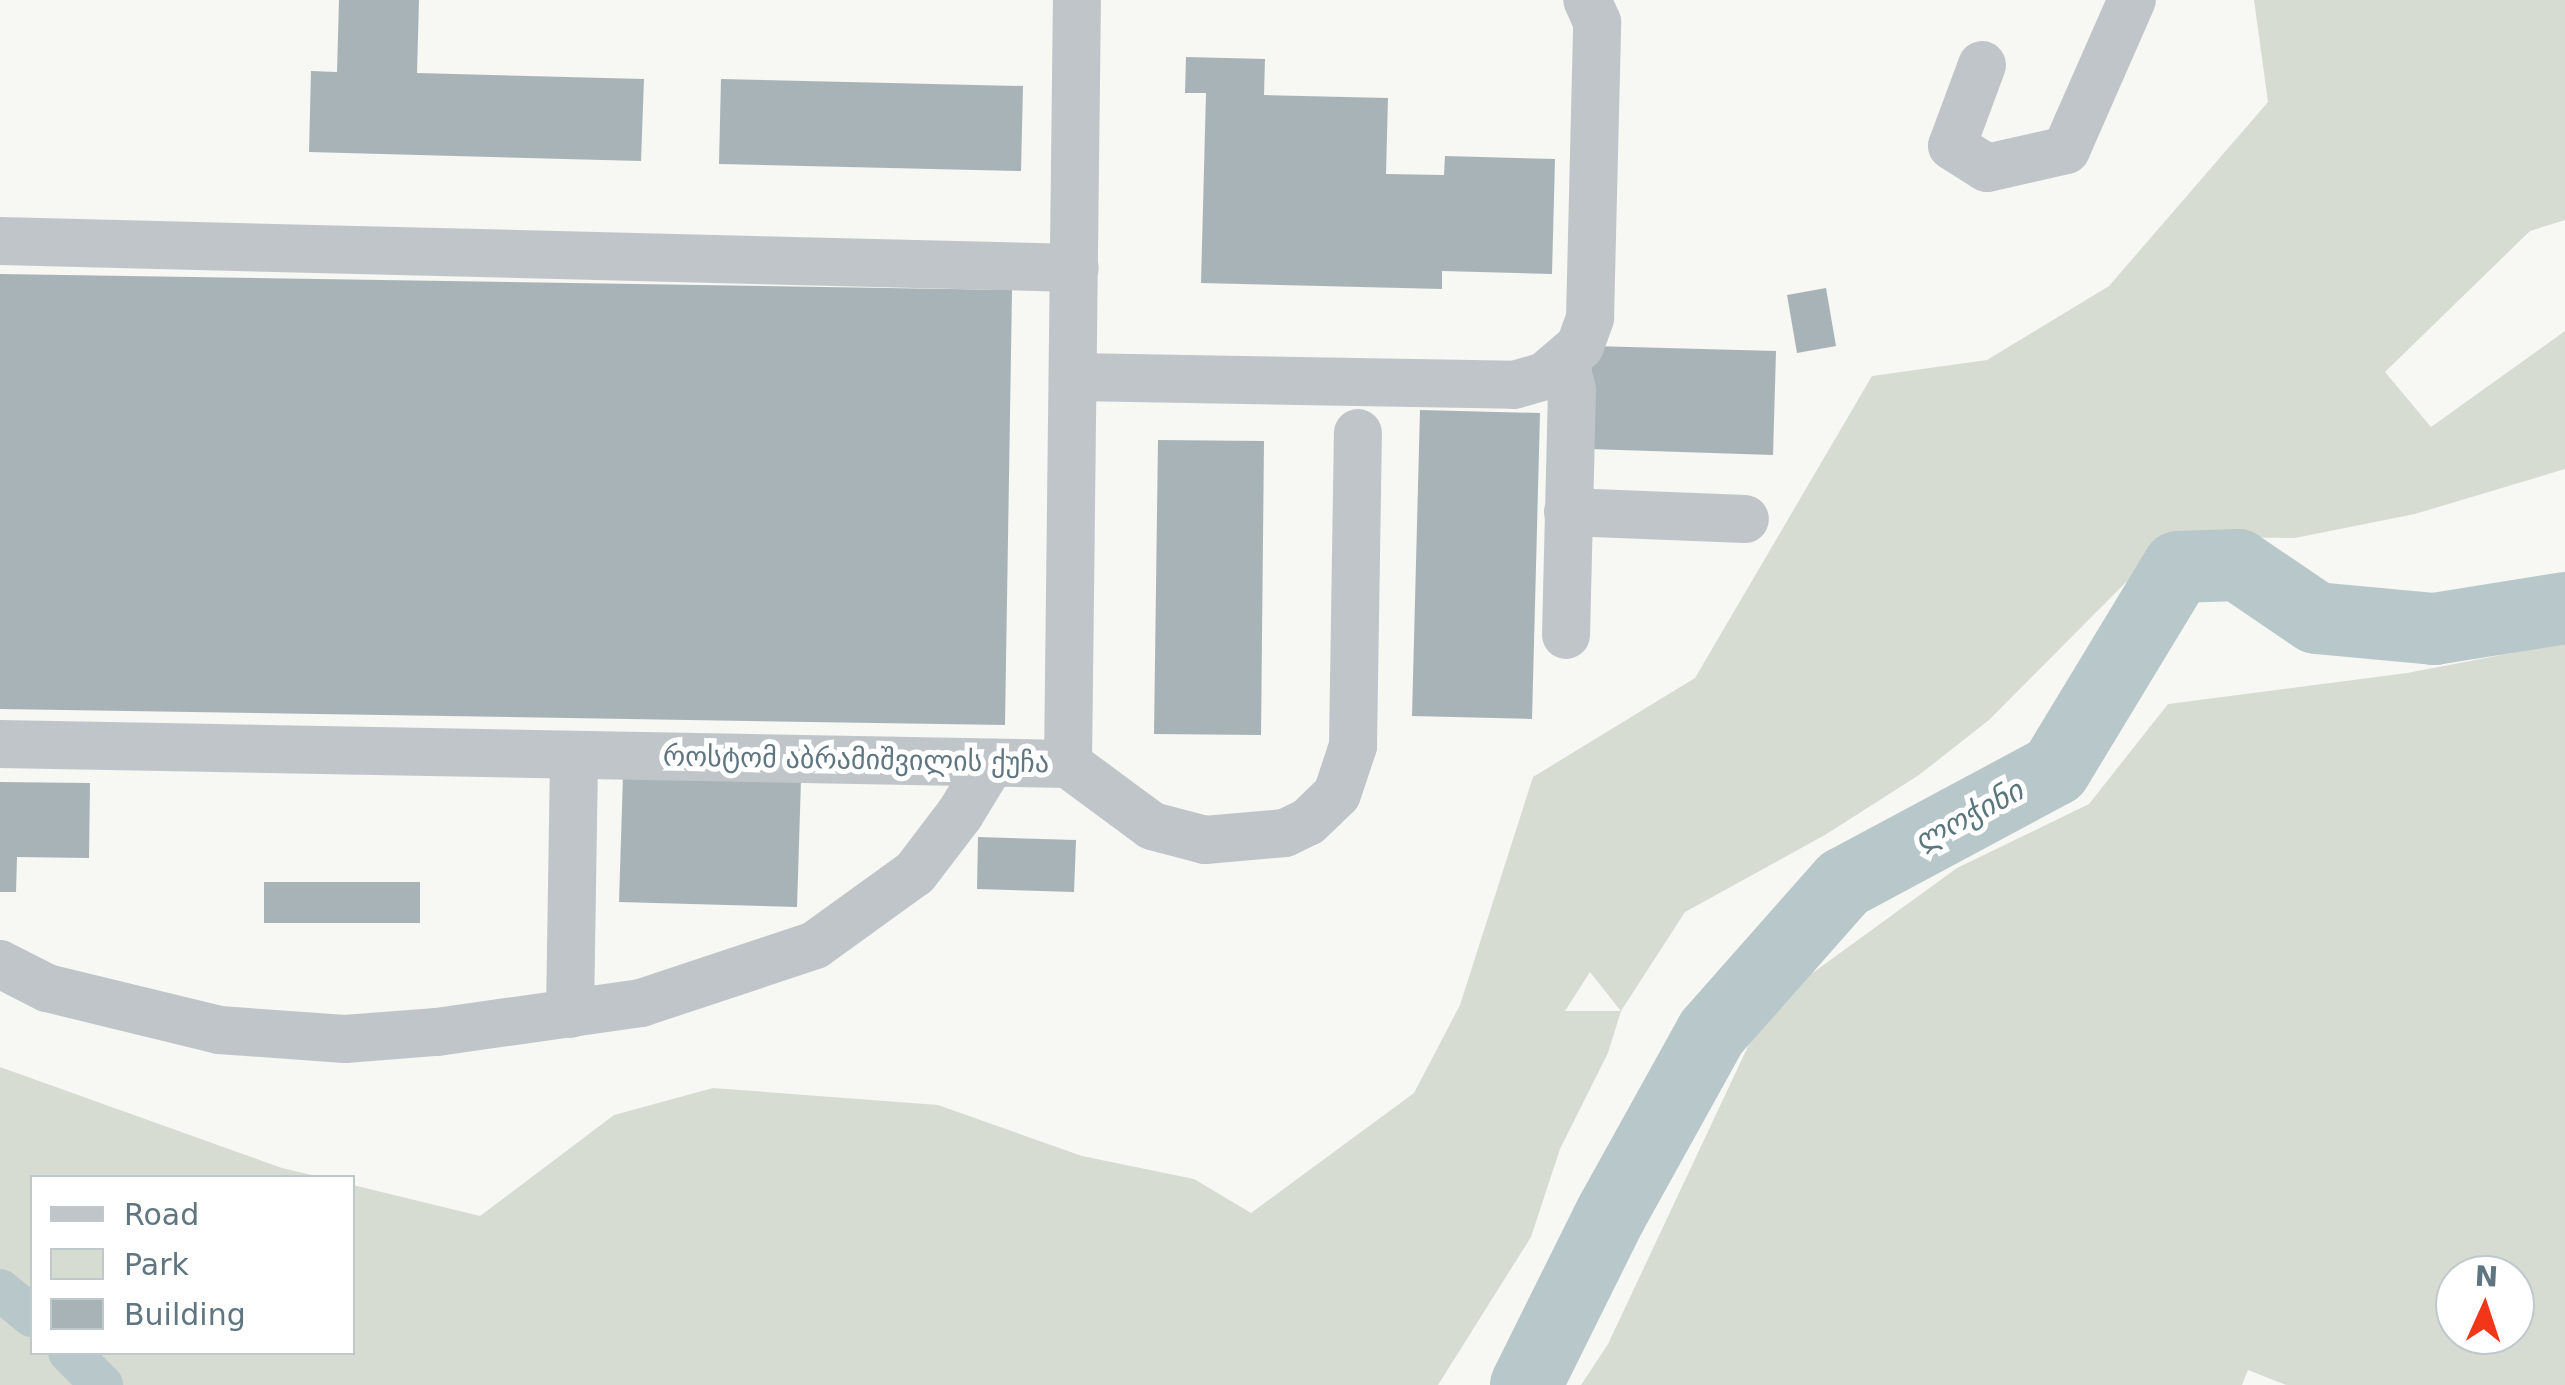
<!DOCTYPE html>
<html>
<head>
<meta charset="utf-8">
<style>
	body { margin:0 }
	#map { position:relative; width:2565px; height:1385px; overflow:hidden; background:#f7f7f3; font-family:"DejaVu Sans","Noto Sans Georgian",sans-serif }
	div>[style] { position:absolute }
	.green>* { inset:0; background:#d7dcd2 }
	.canal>* { height:42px; margin:-21px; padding:0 21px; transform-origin:21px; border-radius:21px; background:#b7c7ca }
	.river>* { height:72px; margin:-36px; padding:0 36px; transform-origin:36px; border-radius:36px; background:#b7c7ca }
	.building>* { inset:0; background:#a8b3b8 }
	.minor>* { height:48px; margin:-24px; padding:0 24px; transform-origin:24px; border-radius:24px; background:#bfc5c8 }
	span { translate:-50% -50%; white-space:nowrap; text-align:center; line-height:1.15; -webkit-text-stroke:10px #fff; paint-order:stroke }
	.street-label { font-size:28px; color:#5f7681 }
	.water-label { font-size:30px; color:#5a767c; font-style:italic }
	.legend { position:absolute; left:30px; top:1175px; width:325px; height:180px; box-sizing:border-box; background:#fff; border:2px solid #bfc8cd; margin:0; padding:12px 18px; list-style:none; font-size:30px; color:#5f7681 }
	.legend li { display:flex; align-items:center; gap:20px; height:50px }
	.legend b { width:50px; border:2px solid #bfc8cd }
	.north { position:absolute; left:2435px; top:1255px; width:100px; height:100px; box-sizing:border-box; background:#fff; border:2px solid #bfc8cd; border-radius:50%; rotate:3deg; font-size:28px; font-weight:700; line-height:40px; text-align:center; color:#5f7681 }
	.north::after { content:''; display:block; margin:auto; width:35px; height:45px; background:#f1361a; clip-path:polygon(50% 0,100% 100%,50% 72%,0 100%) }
</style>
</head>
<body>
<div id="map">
	<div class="green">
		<i style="clip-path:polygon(evenodd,2254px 0,2565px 0,2565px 220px,2530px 231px,2385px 372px,2431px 427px,2565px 331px,2565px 469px,2415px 514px,2295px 538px,2207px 537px,2155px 553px,1989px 720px,1919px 775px,1825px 835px,1685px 912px,1621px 1011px,1608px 1053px,1560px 1149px,1531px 1237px,1438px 1385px,0 1385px,0 1067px,282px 1168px,320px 1177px,32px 1178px,32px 1352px,352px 1352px,353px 1185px,480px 1216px,614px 1115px,713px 1088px,938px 1105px,1082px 1156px,1194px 1179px,1251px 1213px,1414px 1093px,1460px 1005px,1533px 777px,1695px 678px,1872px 376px,1987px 360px,2109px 286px,2268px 102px,2254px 0,1590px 972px,1620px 1010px,1620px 1011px,1565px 1011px,1590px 972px)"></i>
		<i style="clip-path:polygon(evenodd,2565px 643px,2565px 1385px,2286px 1385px,2248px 1370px,2242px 1385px,1581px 1385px,1608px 1344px,1767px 1006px,1957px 868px,2089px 804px,2168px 704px,2407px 673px,2565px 643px,2455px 1275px,2515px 1275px,2515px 1335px,2455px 1335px,2455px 1275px)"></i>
	</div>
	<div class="canal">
		<i style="left:0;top:1290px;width:41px;rotate:39.1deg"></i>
		<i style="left:69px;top:1352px;width:47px;rotate:45deg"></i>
	</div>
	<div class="river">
		<i style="left:1526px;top:1385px;width:191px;rotate:-63.6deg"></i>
		<i style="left:1611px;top:1214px;width:208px;rotate:-61deg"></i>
		<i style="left:1712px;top:1032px;width:199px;rotate:-48.5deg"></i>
		<i style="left:1844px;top:883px;width:239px;rotate:-28.2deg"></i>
		<i style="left:2055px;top:770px;width:237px;rotate:-58.8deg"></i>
		<i style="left:2178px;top:567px;width:60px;rotate:-1.9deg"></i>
		<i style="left:2238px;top:565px;width:94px;rotate:34.2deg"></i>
		<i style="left:2316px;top:618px;width:119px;rotate:5.3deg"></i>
		<i style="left:2434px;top:629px;width:133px;rotate:-9.1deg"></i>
	</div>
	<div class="building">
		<i style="clip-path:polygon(339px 0,419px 0,417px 73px,644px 79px,641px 161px,309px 152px,311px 71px,337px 72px)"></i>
		<i style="clip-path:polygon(1186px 57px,1265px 59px,1264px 95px,1388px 98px,1386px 174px,1444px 175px,1445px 156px,1555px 159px,1552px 274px,1442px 271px,1442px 289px,1201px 283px,1206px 93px,1185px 93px)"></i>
		<i style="clip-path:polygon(721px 79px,1023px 86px,1021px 171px,719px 164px)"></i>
		<i style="clip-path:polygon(0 274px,1012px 290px,1005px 725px,0 709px)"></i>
		<i style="clip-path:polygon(1826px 288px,1836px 346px,1797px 353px,1787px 295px)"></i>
		<i style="clip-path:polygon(1592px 346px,1776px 351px,1773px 455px,1589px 449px)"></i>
		<i style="clip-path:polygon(1420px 410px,1540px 413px,1532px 719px,1412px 716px)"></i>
		<i style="clip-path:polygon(1158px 440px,1264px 441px,1261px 735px,1154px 734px)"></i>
		<i style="clip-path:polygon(623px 774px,801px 780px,797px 907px,619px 902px)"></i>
		<i style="clip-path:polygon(0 782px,90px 783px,89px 858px,17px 857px,16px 892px,0 892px)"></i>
		<i style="clip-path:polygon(978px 837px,1076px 840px,1074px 892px,977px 889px)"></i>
		<i style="clip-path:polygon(264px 882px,420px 882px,420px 923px,264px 923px)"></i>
	</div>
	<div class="minor">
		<i style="left:1982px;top:65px;width:86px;rotate:110.3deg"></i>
		<i style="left:1952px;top:146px;width:41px;rotate:32.2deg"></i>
		<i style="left:1987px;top:168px;width:81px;rotate:-12.8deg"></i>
		<i style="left:2066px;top:150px;width:164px;rotate:-66.3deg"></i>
		<i style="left:0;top:241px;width:1075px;rotate:1.44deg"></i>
		<i style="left:1565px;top:362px;width:29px;rotate:76deg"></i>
		<i style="left:1572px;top:390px;width:245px;rotate:91.4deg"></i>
		<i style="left:1074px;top:377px;width:440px;rotate:1deg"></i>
		<i style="left:1514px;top:385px;width:32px;rotate:-16deg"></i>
		<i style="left:1545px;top:376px;width:46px;rotate:-40.6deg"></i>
		<i style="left:1580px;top:346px;width:30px;rotate:-70deg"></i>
		<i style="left:1590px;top:318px;width:296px;rotate:-88.6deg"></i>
		<i style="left:1597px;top:22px;width:24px;rotate:-114deg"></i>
		<i style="left:1568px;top:512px;width:177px;rotate:2.3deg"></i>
		<i style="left:0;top:744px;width:1068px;rotate:1.07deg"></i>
		<i style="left:1068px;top:764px;width:764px;rotate:-89.33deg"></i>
		<i style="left:1068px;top:764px;width:104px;rotate:36.4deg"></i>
		<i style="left:1152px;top:826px;width:55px;rotate:14.8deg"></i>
		<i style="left:1205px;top:840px;width:80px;rotate:-5deg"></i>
		<i style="left:1285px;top:833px;width:25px;rotate:-26deg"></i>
		<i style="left:1308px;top:822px;width:40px;rotate:-44deg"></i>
		<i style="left:1337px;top:794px;width:51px;rotate:-71.6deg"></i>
		<i style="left:1353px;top:746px;width:313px;rotate:-89.1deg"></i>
		<i style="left:0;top:964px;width:53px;rotate:27.1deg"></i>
		<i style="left:47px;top:988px;width:177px;rotate:13.7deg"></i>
		<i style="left:219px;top:1030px;width:126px;rotate:4.1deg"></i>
		<i style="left:345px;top:1039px;width:92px;rotate:-4.4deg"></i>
		<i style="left:437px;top:1032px;width:206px;rotate:-8.1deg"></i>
		<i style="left:641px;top:1003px;width:183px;rotate:-18.4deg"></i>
		<i style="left:815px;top:945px;width:123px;rotate:-35.8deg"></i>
		<i style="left:915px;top:873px;width:74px;rotate:-52.7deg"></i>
		<i style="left:960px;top:814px;width:60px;rotate:-58.7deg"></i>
		<i style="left:570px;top:1014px;width:259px;rotate:-89.1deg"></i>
	</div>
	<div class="street-label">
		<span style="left:856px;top:760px;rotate:1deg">როსტომ აბრამიშვილის ქუჩა</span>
	</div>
	<div class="water-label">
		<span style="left:1969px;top:816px;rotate:-28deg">ლოჭინი</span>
	</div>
	<ul class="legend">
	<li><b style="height:12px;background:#bfc5c8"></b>Road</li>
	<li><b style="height:28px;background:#d7dcd2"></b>Park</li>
	<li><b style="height:28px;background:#a8b3b8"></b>Building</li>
	</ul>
	<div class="north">N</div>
</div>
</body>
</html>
